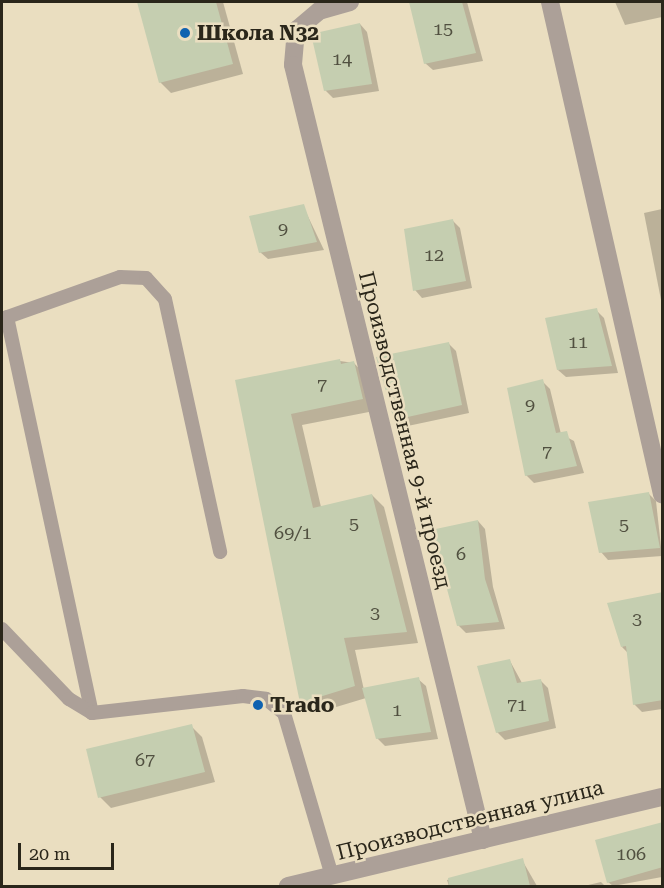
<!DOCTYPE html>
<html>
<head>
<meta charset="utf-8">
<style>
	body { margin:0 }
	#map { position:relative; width:664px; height:888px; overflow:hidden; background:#eadec0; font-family:"Roboto Serif",serif }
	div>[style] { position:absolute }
	.shadow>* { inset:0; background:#0003 }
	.building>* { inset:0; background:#c5ceb0 }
	.service>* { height:14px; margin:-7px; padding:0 7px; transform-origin:7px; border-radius:7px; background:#aca098 }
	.minor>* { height:18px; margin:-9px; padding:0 9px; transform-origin:9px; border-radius:9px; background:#aca098 }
	.dots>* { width:16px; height:16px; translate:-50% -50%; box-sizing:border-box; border:3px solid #eadec0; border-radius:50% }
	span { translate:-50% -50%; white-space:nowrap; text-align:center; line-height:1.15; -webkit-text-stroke:5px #eadec0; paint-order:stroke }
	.number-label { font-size:18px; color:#515040 }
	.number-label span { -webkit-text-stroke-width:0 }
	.poi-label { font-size:21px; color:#2a261a; font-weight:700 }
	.left { translate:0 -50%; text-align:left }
	.street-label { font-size:21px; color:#2a261a }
	.frame { position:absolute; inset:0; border:3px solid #2a261a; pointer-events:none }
	.scale { position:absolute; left:18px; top:843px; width:96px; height:27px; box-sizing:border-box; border:3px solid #2a261a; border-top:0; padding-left:8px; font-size:18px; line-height:21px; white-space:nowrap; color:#2a261a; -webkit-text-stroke:4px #eadec0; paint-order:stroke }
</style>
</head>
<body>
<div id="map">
	<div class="shadow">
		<i style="clip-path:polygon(138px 2px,223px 2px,243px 74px,171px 93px,160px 82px)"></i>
		<i style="clip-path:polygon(427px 2px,467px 2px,483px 61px,433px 70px,425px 63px,412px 6px)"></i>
		<i style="clip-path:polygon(615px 2px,662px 2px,662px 17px,625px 25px)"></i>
		<i style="clip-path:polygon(360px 24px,367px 32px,379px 91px,333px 98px,325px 90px)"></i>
		<i style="clip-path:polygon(303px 206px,324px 250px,268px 259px,260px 252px)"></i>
		<i style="clip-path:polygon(662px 209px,662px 305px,644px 213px)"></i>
		<i style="clip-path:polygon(453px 221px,460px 228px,472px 288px,422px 298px,415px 290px)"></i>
		<i style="clip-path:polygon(596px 310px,604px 318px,618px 373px,566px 377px,558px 370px)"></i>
		<i style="clip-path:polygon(448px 343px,456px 351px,469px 413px,403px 427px,395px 419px)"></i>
		<i style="clip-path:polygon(340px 361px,354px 363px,365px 375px,374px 411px,302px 425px,321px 507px,372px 495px,384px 507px,418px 643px,355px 650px,364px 690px,418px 679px,426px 686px,438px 739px,385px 746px,377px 738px,366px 698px,313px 714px,301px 702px,237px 382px)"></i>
		<i style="clip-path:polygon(542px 381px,550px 389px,561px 434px,574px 441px,584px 473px,534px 483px,526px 475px)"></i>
		<i style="clip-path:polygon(649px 494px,656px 501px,662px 556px,608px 560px,601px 552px)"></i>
		<i style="clip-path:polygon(478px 521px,485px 529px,493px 587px,505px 629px,466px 633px,458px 625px)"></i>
		<i style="clip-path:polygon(662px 598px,662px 709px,642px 712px,634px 704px,628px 653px,622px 647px)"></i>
		<i style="clip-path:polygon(510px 661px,522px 683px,540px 680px,548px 688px,556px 728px,505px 740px,497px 732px)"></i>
		<i style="clip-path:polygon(191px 726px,202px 737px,215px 782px,111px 808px,100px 797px)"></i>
		<i style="clip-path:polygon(662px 823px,662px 877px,613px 886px,608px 882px)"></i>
		<i style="clip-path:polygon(522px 860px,537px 886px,449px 886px,447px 880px)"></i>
		<i style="clip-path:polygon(601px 882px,605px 886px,584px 886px)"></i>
	</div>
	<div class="building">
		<i style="clip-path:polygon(137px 2px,216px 2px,233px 64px,159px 83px)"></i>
		<i style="clip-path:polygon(409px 2px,462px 2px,476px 53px,424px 64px)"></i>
		<i style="clip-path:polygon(360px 23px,372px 84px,324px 91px,311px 34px)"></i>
		<i style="clip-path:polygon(304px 204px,317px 242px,259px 253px,249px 216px)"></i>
		<i style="clip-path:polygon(453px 219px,466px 281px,413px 291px,404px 229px)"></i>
		<i style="clip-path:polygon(597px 308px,612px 366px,557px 370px,545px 318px)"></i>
		<i style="clip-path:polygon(449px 342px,462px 405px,394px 420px,376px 357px)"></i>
		<i style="clip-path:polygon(340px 359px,341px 364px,354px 361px,363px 399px,291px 414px,313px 508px,372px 494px,407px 632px,344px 638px,355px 686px,300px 703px,235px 380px)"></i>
		<i style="clip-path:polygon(543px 379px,556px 433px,567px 431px,577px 466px,525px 476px,507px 388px)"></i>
		<i style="clip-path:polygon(649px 492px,660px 548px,599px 553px,588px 502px)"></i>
		<i style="clip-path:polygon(478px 520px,485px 579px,499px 622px,457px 626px,431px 530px)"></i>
		<i style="clip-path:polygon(663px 592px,663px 700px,633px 705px,626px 646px,621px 647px,607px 603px)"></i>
		<i style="clip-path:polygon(510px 659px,517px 683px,541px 679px,549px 721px,496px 733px,477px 666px)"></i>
		<i style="clip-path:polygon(419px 677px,431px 732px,376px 739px,362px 688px)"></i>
		<i style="clip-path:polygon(192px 724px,205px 772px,98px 798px,86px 749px)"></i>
		<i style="clip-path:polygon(663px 822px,663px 867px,607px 883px,595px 840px)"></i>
		<i style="clip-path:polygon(523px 858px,530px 886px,449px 886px,448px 878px)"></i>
	</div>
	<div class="service">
		<i style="left:7px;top:317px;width:405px;rotate:77.9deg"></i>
		<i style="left:2px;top:319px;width:125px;rotate:-19.6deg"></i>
		<i style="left:120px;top:277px;width:26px;rotate:2deg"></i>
		<i style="left:146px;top:278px;width:28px;rotate:48deg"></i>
		<i style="left:165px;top:299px;width:259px;rotate:77.7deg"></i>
		<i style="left:2px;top:629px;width:97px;rotate:46.3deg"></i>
		<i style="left:69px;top:699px;width:27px;rotate:31deg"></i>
		<i style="left:92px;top:713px;width:152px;rotate:-6.4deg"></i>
		<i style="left:243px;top:696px;width:23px;rotate:7deg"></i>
		<i style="left:266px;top:699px;width:23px;rotate:38deg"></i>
		<i style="left:284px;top:713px;width:170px;rotate:73.6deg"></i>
	</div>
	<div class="minor">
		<i style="left:350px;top:2px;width:32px;rotate:164deg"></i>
		<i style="left:319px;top:11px;width:30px;rotate:140deg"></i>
		<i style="left:296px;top:30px;width:35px;rotate:95deg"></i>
		<i style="left:293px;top:65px;width:798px;rotate:76.22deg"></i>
		<i style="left:550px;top:2px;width:505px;rotate:77.18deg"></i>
		<i style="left:288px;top:886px;width:384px;rotate:-13.4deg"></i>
	</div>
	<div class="dots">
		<i style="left:185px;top:33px;background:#0f62b0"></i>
		<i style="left:258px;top:705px;background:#0f62b0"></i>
	</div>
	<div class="number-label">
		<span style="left:443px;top:29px">15</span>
		<span style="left:342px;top:59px">14</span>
		<span style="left:283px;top:229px">9</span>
		<span style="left:434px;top:255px">12</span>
		<span style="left:578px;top:342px">11</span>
		<span style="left:322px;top:385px">7</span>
		<span style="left:530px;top:405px">9</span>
		<span style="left:547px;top:452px">7</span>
		<span style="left:354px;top:524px">5</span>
		<span style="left:624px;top:525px">5</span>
		<span style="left:293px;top:533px">69/1</span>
		<span style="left:461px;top:554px">6</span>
		<span style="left:375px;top:613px">3</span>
		<span style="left:637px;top:619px">3</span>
		<span style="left:517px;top:705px">71</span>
		<span style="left:397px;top:710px">1</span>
		<span style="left:145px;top:760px">67</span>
		<span style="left:631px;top:854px">106</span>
	</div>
	<div class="poi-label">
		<span class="left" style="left:197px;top:33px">Школа N32</span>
		<span class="left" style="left:270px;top:705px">Trado</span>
	</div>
	<div class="street-label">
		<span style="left:405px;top:430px;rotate:76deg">Производственная 9-й проезд</span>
		<span style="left:470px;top:820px;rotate:-14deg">Производственная улица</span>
	</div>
	<div class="frame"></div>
	<div class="scale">20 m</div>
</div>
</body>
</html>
